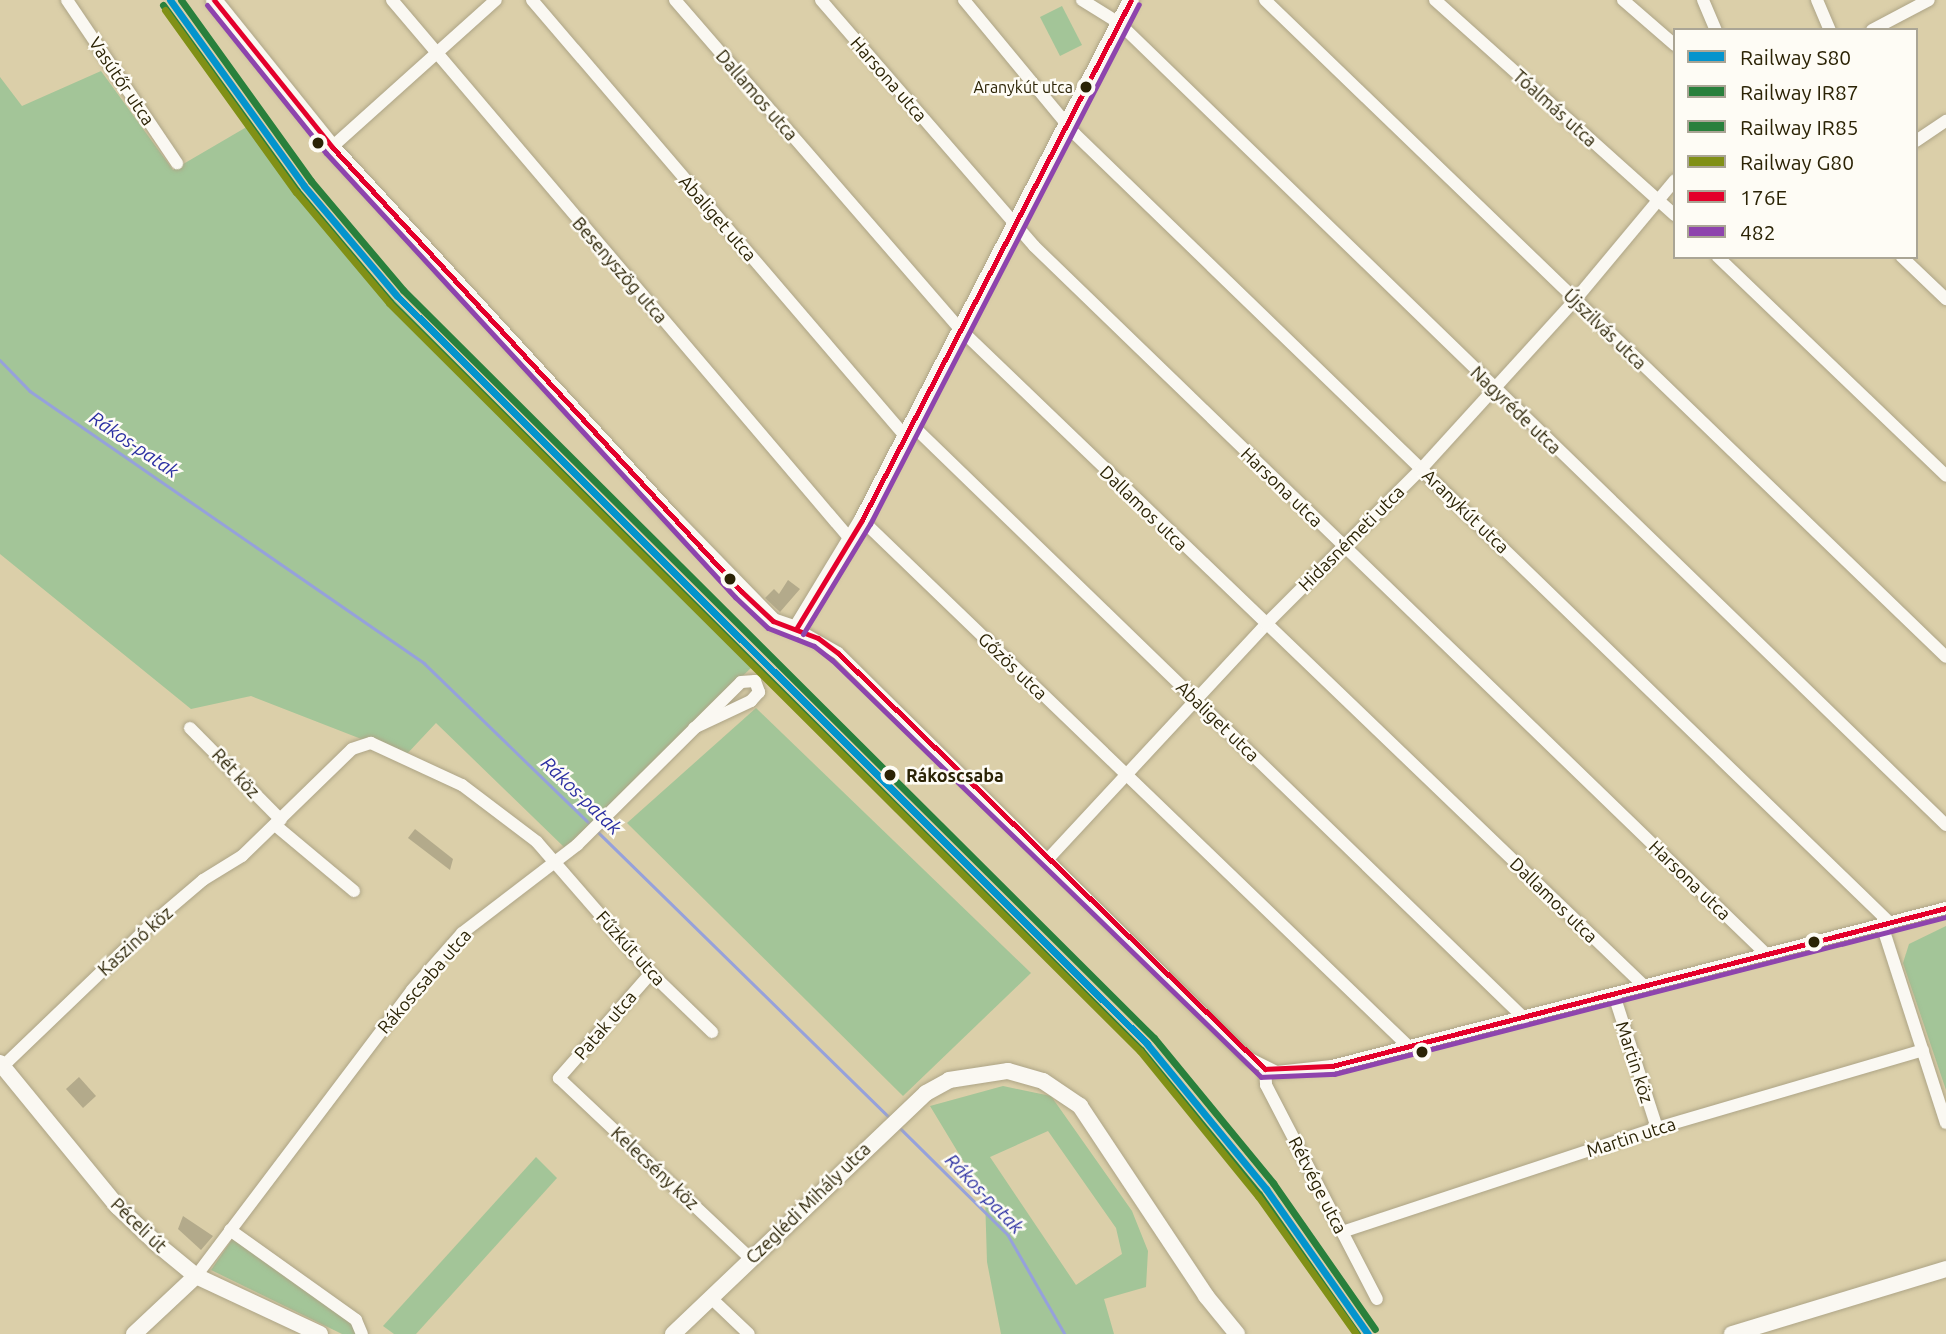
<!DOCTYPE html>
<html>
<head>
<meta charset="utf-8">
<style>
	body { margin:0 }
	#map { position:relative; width:1946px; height:1334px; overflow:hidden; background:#dbcfa9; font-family:Ubuntu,sans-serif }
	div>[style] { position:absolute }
	.green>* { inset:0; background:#a3c598 }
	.stream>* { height:2.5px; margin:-1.25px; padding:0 1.25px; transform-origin:1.25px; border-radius:1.25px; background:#96a1db }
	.building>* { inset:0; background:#b3aa8b }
	.roads { filter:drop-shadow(0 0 2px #ada486) drop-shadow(0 0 2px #ada486) }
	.street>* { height:12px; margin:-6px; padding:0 6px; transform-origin:6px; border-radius:6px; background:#faf8f2 }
	.secondary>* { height:16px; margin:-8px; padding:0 8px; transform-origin:8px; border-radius:8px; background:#faf8f2 }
	.bus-1>* { height:5px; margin:-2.5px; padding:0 2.5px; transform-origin:2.5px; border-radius:2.5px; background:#e4002b }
	.bus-2>* { height:5px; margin:-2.5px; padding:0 2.5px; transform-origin:2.5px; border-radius:2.5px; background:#8e44ad }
	.rail-1>* { height:7px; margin:-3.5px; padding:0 3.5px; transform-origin:3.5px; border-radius:3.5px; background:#0494cd }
	.rail-2>* { height:7px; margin:-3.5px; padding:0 3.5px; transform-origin:3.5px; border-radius:3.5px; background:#29803c }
	.rail-3>* { height:7px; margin:-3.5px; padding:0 3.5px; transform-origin:3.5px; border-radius:3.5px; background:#29803c }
	.rail-4>* { height:7px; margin:-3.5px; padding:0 3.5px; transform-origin:3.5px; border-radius:3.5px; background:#819016 }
	.dots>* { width:19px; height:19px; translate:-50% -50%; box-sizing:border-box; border:4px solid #fefcf5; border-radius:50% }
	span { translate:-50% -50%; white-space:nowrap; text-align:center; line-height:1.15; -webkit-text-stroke:5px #fefcf5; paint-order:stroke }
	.bus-label { font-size:16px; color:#2b2305 }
	.right { translate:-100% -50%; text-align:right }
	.street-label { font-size:18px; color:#2b2305 }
	.stop-label { font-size:18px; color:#2b2305; font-weight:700 }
	.left { translate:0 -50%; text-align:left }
	.water-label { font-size:19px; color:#2b2fa2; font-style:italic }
	.legend { position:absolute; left:1673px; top:28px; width:245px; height:231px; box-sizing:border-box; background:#fefcf5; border:2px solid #aaa595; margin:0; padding:9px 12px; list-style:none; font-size:21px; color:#2b2305 }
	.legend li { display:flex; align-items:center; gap:14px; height:35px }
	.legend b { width:35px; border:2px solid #aaa595 }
</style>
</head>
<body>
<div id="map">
	<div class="green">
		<i style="clip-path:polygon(1062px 6px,1082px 45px,1060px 56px,1040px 17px)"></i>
		<i style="clip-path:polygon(101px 71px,173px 170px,250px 125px,332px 237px,754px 665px,565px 848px,436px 723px,405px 756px,251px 696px,191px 709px,0 554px,0 77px,22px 106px)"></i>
		<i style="clip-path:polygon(756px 708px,1031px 973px,903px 1096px,627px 823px)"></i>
		<i style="clip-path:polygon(1946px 926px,1946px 1090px,1903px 963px,1909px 944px)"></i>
		<i style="clip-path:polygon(evenodd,1003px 1086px,1051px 1096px,1132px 1211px,1148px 1251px,1146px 1287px,1104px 1299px,1114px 1334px,1001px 1334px,987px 1262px,985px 1197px,930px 1106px,1003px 1086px,1048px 1131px,1116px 1228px,1122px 1254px,1076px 1285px,990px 1157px,1048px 1131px)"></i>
		<i style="clip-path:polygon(536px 1157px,557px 1178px,416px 1334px,394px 1334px,383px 1326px)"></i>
		<i style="clip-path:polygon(233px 1238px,353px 1324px,357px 1334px,342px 1334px,211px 1270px)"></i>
	</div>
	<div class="stream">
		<i style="left:0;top:360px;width:43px;rotate:45.9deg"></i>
		<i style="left:30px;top:391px;width:479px;rotate:34.6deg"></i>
		<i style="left:424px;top:663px;width:233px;rotate:44.1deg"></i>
		<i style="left:598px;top:832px;width:410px;rotate:44.4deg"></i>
		<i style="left:898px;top:1126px;width:155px;rotate:44.7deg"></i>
		<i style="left:1008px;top:1235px;width:114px;rotate:60.1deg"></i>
	</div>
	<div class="building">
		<i style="clip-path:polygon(788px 580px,800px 589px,780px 612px,765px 598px,774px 589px,779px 594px)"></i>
		<i style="clip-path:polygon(415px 829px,453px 859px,450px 870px,408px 838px)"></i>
		<i style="clip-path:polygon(79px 1077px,96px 1096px,83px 1108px,66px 1089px)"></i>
		<i style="clip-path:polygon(183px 1216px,213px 1236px,201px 1250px,178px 1229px)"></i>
	</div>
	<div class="roads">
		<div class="street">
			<i style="left:67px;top:0;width:197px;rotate:56deg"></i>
			<i style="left:392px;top:0;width:707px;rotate:49.64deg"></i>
			<i style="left:532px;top:0;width:574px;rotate:49.45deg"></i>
			<i style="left:675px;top:0;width:437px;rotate:49.1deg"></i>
			<i style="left:961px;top:330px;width:947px;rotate:43.84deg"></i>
			<i style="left:821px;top:0;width:325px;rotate:49.1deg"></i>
			<i style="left:1034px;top:246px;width:1017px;rotate:44.04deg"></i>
			<i style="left:964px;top:0;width:174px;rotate:50.4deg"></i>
			<i style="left:1075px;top:134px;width:1134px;rotate:44.07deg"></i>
			<i style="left:1082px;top:0;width:44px;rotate:31.9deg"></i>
			<i style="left:1119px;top:23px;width:1152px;rotate:44.12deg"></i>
			<i style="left:1265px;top:0;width:946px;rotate:43.97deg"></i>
			<i style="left:1435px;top:0;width:322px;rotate:41.9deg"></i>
			<i style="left:1623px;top:0;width:69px;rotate:40.9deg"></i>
			<i style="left:1703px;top:0;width:33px;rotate:67deg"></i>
			<i style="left:1817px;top:0;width:33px;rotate:67deg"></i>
			<i style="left:1872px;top:30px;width:64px;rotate:-27.8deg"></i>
			<i style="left:1916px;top:141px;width:36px;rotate:-34deg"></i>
			<i style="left:332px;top:147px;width:220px;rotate:-41.9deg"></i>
			<i style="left:1718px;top:257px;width:316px;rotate:43.8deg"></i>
			<i style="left:1902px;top:257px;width:61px;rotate:43.7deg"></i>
			<i style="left:911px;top:424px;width:854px;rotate:44.1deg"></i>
			<i style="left:862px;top:520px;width:757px;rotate:43.93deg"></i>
			<i style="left:796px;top:629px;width:48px;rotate:29.7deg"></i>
			<i style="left:838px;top:653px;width:576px;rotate:44.65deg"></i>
			<i style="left:1248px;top:1058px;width:32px;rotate:26deg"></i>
			<i style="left:1277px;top:1072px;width:55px;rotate:-6.2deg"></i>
			<i style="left:1332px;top:1066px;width:634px;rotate:-14.43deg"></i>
			<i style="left:190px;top:728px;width:129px;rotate:45.3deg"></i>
			<i style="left:275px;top:825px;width:103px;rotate:39.9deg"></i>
			<i style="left:1048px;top:859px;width:321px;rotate:-47.1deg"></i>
			<i style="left:1266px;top:624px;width:221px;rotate:-45deg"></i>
			<i style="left:1422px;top:468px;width:227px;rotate:-47.7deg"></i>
			<i style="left:1575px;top:300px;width:156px;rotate:-50.2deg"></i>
			<i style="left:1882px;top:925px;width:208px;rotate:72.1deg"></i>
			<i style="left:651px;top:973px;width:140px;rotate:131.2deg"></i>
			<i style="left:559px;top:1078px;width:264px;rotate:43.3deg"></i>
			<i style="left:1614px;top:995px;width:140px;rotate:72.1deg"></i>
			<i style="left:0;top:1069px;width:207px;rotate:-43.8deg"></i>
			<i style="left:149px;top:926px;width:71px;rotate:-40.4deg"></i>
			<i style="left:203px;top:880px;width:46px;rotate:-31.6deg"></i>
			<i style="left:242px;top:856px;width:153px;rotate:-44.2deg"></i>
			<i style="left:352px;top:749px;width:20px;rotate:-18deg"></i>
			<i style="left:371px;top:743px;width:100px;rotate:24.8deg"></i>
			<i style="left:462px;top:785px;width:94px;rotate:37.2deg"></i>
			<i style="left:537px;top:842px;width:174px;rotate:49deg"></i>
			<i style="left:651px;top:973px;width:85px;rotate:44deg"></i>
			<i style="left:1265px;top:1069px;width:16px;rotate:86deg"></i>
			<i style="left:1266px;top:1085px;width:241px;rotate:62.6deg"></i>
			<i style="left:230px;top:1230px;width:155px;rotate:35.5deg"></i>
			<i style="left:356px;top:1320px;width:15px;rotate:67deg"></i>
			<i style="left:1342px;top:1232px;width:332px;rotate:-18.3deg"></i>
			<i style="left:1657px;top:1128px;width:277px;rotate:-16.3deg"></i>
			<i style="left:196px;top:1276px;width:358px;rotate:-52.9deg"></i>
			<i style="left:412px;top:990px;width:76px;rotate:-48.7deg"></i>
			<i style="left:462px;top:933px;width:145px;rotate:-37.4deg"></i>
			<i style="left:577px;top:845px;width:231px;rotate:-44.8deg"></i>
			<i style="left:741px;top:682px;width:14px;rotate:-4deg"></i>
			<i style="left:755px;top:681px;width:12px;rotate:70deg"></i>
			<i style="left:759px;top:692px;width:12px;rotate:132deg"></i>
			<i style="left:751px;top:701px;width:63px;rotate:154.7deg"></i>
			<i style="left:711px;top:1298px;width:52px;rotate:43.5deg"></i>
		</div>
		<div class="secondary">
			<i style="left:214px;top:0;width:189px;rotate:51.2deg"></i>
			<i style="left:332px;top:147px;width:501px;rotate:47.43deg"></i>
			<i style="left:671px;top:516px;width:146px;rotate:45.8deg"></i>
			<i style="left:773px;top:621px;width:24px;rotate:19deg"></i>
			<i style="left:796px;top:629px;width:127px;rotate:-58.8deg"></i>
			<i style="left:862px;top:520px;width:585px;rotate:-62.65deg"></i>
			<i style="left:0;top:1063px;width:186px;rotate:50.7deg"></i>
			<i style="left:118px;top:1207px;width:54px;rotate:43.5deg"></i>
			<i style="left:157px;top:1244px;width:50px;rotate:39.4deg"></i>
			<i style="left:196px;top:1276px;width:137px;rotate:25.1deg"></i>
			<i style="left:134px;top:1334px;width:85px;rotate:-43.1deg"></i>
			<i style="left:673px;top:1334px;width:349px;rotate:-43.6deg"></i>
			<i style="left:926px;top:1093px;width:26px;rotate:-29deg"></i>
			<i style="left:949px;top:1080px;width:60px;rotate:-8.7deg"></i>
			<i style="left:1008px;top:1071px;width:36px;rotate:16deg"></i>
			<i style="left:1043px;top:1081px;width:45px;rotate:34deg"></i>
			<i style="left:1080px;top:1106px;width:228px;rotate:56.4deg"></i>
			<i style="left:1206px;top:1296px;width:49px;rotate:50.8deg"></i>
			<i style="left:1732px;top:1334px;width:224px;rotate:-16.9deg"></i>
		</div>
	</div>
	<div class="bus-1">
		<i style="left:214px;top:0;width:189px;rotate:51.2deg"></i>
		<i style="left:332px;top:147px;width:604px;rotate:47.35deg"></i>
		<i style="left:741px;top:591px;width:44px;rotate:43.2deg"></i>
		<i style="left:773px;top:621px;width:48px;rotate:20.7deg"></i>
		<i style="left:818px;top:638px;width:25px;rotate:37deg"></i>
		<i style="left:838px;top:653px;width:596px;rotate:44.25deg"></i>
		<i style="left:1265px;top:1069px;width:67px;rotate:-2.6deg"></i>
		<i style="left:1332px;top:1066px;width:634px;rotate:-14.43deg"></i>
		<i style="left:796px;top:629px;width:127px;rotate:-58.8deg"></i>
		<i style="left:862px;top:520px;width:585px;rotate:-62.65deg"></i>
	</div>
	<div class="bus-2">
		<i style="left:207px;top:5px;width:190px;rotate:51.2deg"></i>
		<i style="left:326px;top:153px;width:604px;rotate:47.35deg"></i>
		<i style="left:735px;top:597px;width:45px;rotate:43.2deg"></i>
		<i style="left:768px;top:628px;width:49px;rotate:21.4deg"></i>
		<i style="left:814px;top:646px;width:23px;rotate:38deg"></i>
		<i style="left:832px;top:660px;width:598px;rotate:44.19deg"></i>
		<i style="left:1261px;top:1077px;width:73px;rotate:-2.4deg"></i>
		<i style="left:1334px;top:1074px;width:632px;rotate:-14.39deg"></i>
		<i style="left:803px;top:634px;width:129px;rotate:-58.7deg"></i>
		<i style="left:870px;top:524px;width:585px;rotate:-62.65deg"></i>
	</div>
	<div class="rail-1">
		<i style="left:170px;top:0;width:229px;rotate:54.2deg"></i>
		<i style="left:304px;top:186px;width:144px;rotate:49.8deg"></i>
		<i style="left:397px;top:296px;width:1059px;rotate:44.92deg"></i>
		<i style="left:1147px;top:1044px;width:188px;rotate:50.6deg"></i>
		<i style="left:1266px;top:1189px;width:177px;rotate:54.9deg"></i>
	</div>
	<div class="rail-2">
		<i style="left:163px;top:5px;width:229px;rotate:54.2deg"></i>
		<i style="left:297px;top:191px;width:145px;rotate:50deg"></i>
		<i style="left:390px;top:302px;width:1060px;rotate:44.89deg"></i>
		<i style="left:1141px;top:1050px;width:186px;rotate:50.7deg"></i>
		<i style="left:1259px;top:1194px;width:171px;rotate:55deg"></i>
	</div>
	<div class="rail-3">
		<i style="left:181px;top:0;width:223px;rotate:54.3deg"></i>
		<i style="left:311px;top:181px;width:143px;rotate:49.8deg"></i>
		<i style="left:403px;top:290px;width:1060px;rotate:44.89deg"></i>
		<i style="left:1154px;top:1038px;width:188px;rotate:50.6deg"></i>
		<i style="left:1273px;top:1183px;width:178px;rotate:55.1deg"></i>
	</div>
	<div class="rail-4">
		<i style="left:165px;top:10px;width:224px;rotate:54.3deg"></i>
		<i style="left:296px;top:192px;width:145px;rotate:50deg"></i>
		<i style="left:389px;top:303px;width:1060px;rotate:44.89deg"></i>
		<i style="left:1140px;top:1051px;width:187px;rotate:50.9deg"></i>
		<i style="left:1258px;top:1196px;width:169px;rotate:54.6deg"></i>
	</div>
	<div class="dots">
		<i style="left:1086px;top:87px;background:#2b2305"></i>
		<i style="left:318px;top:143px;background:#2b2305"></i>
		<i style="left:730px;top:579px;background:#2b2305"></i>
		<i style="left:890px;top:775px;background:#2b2305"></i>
		<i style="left:1814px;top:942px;background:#2b2305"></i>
		<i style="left:1422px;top:1052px;background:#2b2305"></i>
	</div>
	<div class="bus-label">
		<span class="right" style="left:1073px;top:87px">Aranykút utca</span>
	</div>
	<div class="street-label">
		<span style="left:889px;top:79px;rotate:49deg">Harsona utca</span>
		<span style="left:122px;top:81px;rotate:56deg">Vasútőr utca</span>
		<span style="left:757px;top:95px;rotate:49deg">Dallamos utca</span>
		<span style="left:1555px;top:108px;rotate:42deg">Tóalmás utca</span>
		<span style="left:718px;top:218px;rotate:49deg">Abaliget utca</span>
		<span style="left:620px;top:270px;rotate:49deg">Besenyszög utca</span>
		<span style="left:1605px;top:329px;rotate:44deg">Újszilvás utca</span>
		<span style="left:1516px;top:410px;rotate:44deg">Nagyréde utca</span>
		<span style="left:1282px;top:487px;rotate:44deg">Harsona utca</span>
		<span style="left:1144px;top:508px;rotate:44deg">Dallamos utca</span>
		<span style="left:1466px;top:511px;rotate:44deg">Aranykút utca</span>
		<span style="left:1351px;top:538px;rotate:-45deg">Hidasnémeti utca</span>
		<span style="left:1013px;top:666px;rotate:44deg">Gőzös utca</span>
		<span style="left:1218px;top:721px;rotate:44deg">Abaliget utca</span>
		<span style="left:236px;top:773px;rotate:47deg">Rét köz</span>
		<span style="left:1690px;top:880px;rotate:44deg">Harsona utca</span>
		<span style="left:1554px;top:900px;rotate:44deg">Dallamos utca</span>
		<span style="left:135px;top:941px;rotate:-42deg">Kaszinó köz</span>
		<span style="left:631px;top:948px;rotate:48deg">Fűzkút utca</span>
		<span style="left:424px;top:981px;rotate:-49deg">Rákoscsaba utca</span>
		<span style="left:605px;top:1025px;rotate:-49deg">Patak utca</span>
		<span style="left:1635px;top:1062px;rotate:72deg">Martin köz</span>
		<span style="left:1631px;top:1137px;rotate:-18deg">Martin utca</span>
		<span style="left:655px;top:1168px;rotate:43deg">Kelecsény köz</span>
		<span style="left:1318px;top:1185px;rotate:63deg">Rétvége utca</span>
		<span style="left:808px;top:1203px;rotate:-44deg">Czeglédi Mihály utca</span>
		<span style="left:139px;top:1225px;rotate:44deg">Péceli út</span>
	</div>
	<div class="stop-label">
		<span class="left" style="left:906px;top:775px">Rákoscsaba</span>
	</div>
	<div class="water-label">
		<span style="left:134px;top:445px;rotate:34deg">Rákos-patak</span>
		<span style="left:581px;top:796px;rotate:44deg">Rákos-patak</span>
		<span style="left:984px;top:1194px;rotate:46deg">Rákos-patak</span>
	</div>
	<ul class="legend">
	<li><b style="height:9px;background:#0494cd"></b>Railway S80</li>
	<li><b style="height:9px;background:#29803c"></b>Railway IR87</li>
	<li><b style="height:9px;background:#29803c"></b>Railway IR85</li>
	<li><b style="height:9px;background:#819016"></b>Railway G80</li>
	<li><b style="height:9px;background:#e4002b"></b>176E</li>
	<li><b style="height:9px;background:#8e44ad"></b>482</li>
	</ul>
</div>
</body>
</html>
